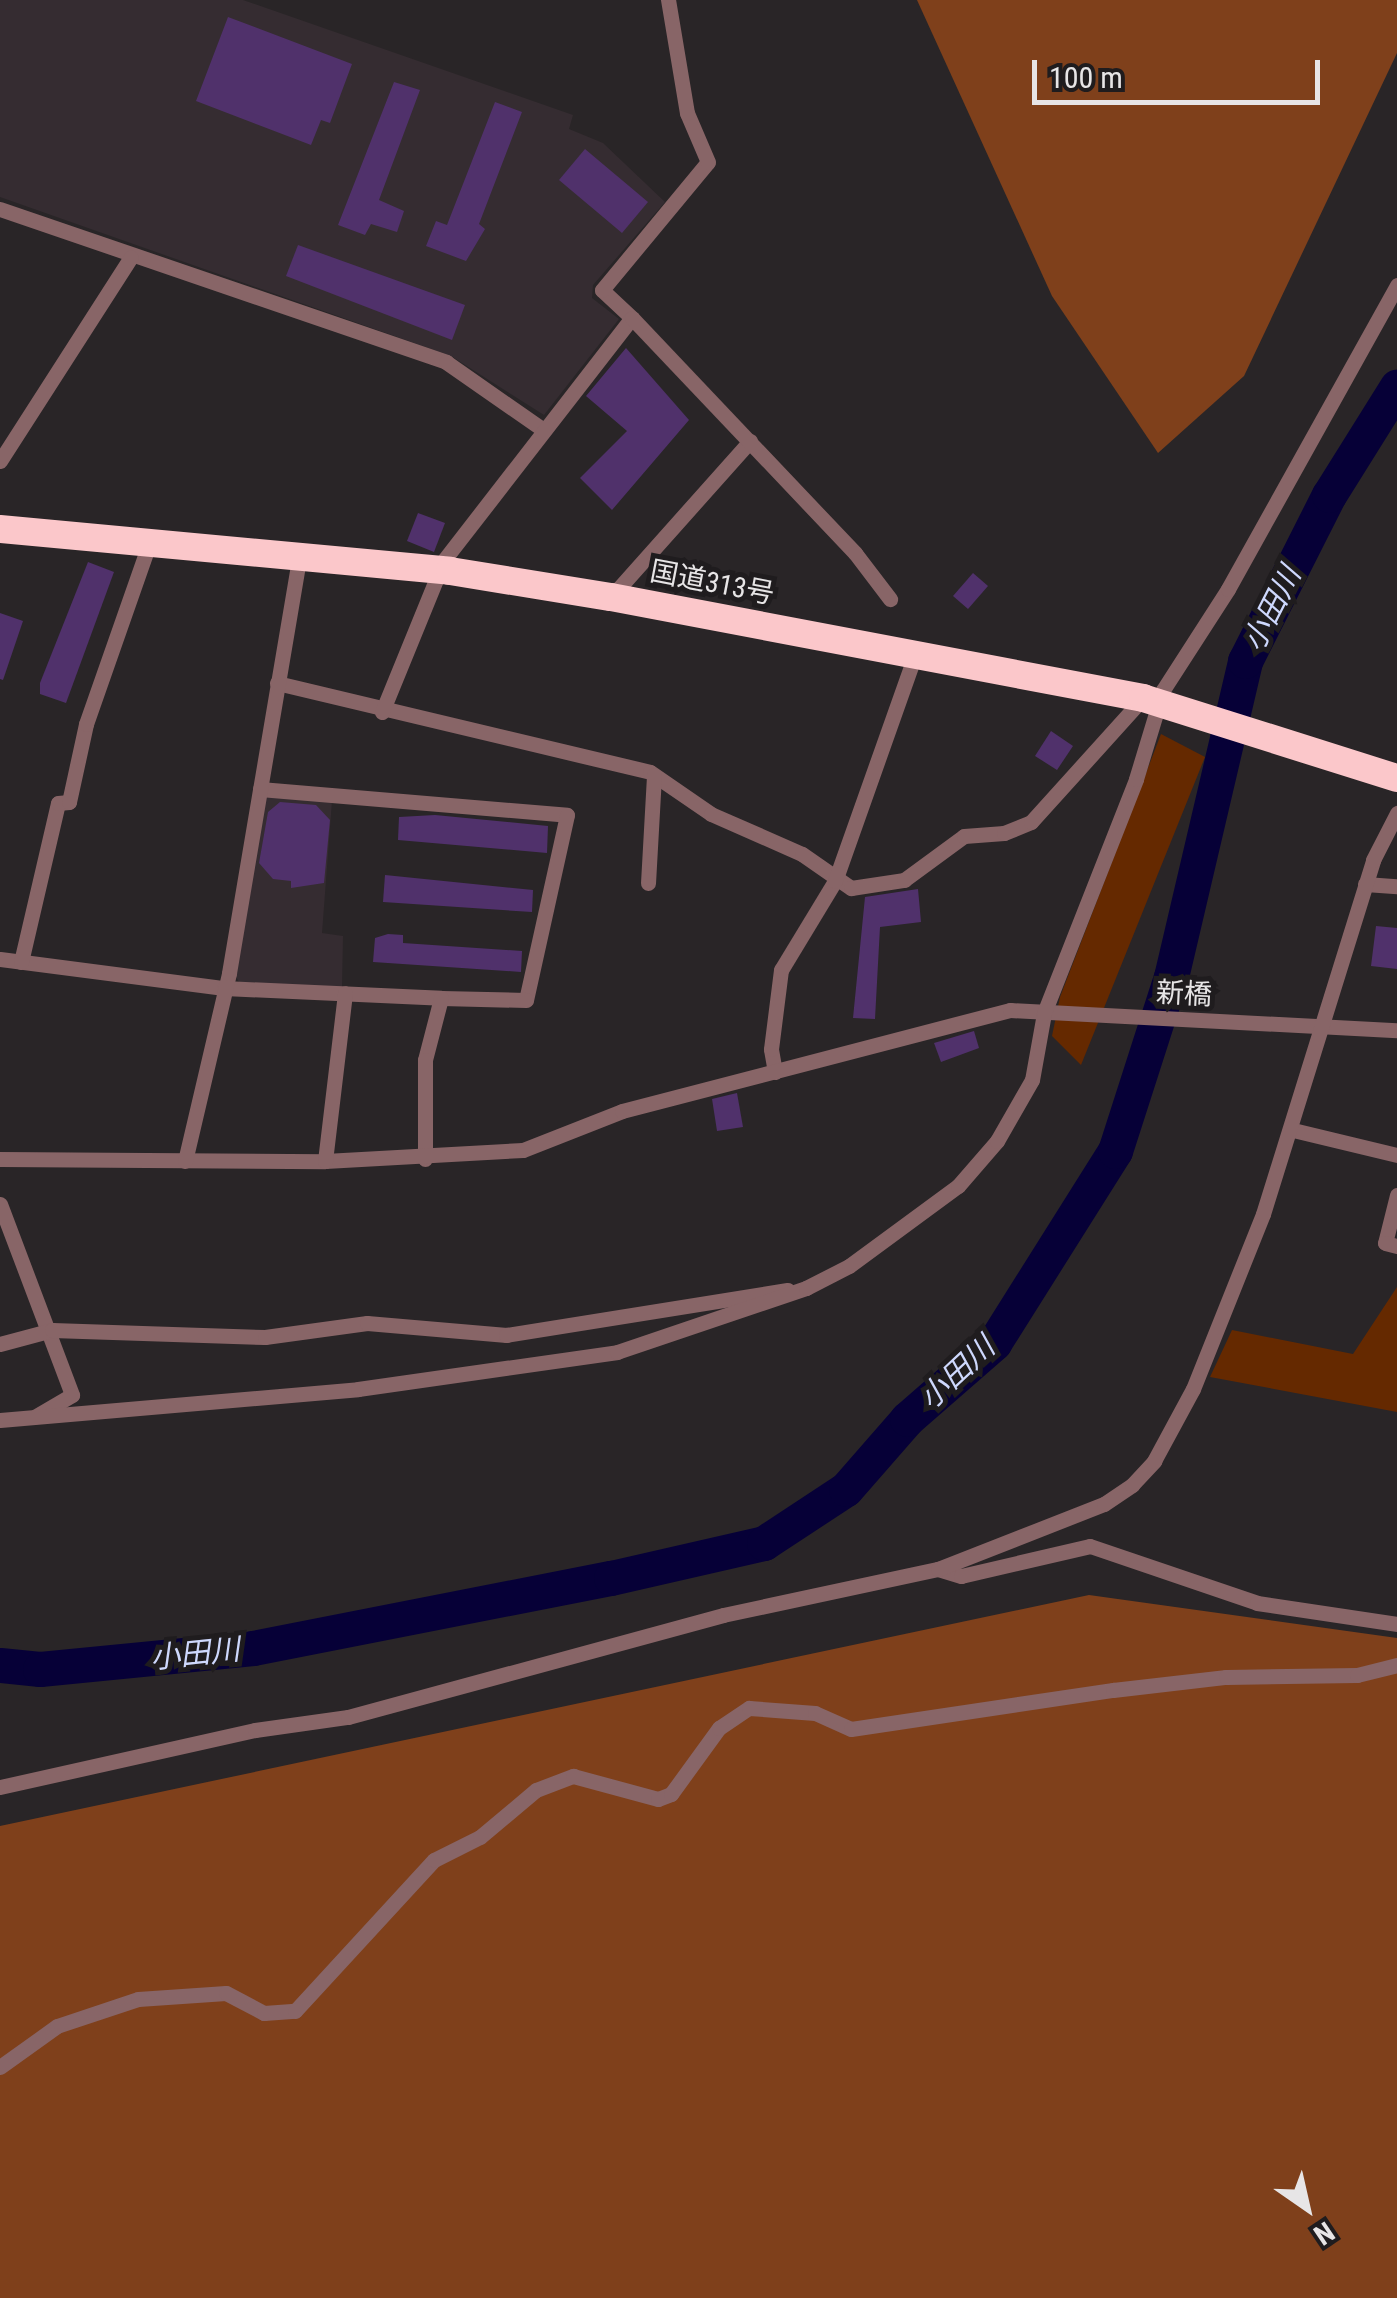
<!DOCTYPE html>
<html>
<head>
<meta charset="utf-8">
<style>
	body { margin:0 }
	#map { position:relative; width:1397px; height:2298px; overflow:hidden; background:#292527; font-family:"Roboto Condensed","Noto Sans JP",sans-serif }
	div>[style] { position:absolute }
	.built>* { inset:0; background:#352c31 }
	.green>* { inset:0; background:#652900 }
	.forest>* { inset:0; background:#7f401b }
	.river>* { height:35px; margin:-17.5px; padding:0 17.5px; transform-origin:17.5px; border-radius:17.5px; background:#060037 }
	.building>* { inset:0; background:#50316b }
	.street>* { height:15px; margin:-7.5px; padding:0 7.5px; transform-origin:7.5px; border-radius:7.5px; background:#886567 }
	.highway>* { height:28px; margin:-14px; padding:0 14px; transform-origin:14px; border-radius:14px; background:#fbc7ca }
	span { translate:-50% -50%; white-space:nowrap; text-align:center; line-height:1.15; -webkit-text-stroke:10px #1f1c1e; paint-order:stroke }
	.street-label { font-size:28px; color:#e7e5e6 }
	.water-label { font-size:30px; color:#ced8fd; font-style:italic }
	.north { position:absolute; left:1257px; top:2158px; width:100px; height:100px; -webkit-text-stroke:8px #1f1c1e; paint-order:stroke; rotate:146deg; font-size:28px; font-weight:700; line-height:40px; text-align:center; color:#e7e5e6 }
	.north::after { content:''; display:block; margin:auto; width:35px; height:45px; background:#e7e5e6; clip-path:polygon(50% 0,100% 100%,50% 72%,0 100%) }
	.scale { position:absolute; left:1032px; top:60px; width:288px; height:45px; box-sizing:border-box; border:5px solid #e7e5e6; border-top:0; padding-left:12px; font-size:30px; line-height:35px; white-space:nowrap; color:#e7e5e6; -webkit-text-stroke:8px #1f1c1e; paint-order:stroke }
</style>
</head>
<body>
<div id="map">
	<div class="built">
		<i style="clip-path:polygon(0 0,243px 0,573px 115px,569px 129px,603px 143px,665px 202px,593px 285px,592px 298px,619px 319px,544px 415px,451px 356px,0 197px)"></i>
		<i style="clip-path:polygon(265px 795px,332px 801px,322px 933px,343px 936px,342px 988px,239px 982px,234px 974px)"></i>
	</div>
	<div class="green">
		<i style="clip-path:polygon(1161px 734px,1205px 757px,1081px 1065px,1052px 1036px,1060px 997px)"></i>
		<i style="clip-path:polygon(1397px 1287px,1397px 1412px,1210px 1377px,1232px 1330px,1353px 1354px)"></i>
	</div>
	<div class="forest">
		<i style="clip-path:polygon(917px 0,1397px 0,1397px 53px,1244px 376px,1158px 453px,1052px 296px)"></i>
		<i style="clip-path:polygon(1089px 1595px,1397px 1638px,1397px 2298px,0 2298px,0 1826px)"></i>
	</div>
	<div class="river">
		<i style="left:0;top:1665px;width:40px;rotate:5.7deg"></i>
		<i style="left:40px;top:1669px;width:214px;rotate:-5.6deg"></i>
		<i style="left:253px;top:1648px;width:365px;rotate:-11.1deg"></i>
		<i style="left:611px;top:1578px;width:157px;rotate:-12.9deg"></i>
		<i style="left:764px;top:1543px;width:98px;rotate:-33.4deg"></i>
		<i style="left:846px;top:1489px;width:93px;rotate:-48.9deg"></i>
		<i style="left:907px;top:1419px;width:116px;rotate:-41.1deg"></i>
		<i style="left:994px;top:1343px;width:227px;rotate:-57.8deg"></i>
		<i style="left:1115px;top:1151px;width:183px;rotate:-72.2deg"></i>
		<i style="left:1171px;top:977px;width:325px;rotate:-76.8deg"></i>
		<i style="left:1245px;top:661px;width:186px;rotate:-63.2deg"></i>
		<i style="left:1329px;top:495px;width:128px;rotate:-58deg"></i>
	</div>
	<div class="building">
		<i style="clip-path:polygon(228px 17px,352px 64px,330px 123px,321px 120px,311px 145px,196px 101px)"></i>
		<i style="clip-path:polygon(394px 82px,420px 90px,379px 200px,404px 211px,397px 232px,371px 224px,365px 235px,338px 225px)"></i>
		<i style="clip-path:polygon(495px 102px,522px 112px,479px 224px,485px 229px,466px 261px,426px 246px,436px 221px,447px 225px)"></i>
		<i style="clip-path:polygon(585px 149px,648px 202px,622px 233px,559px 180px)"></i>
		<i style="clip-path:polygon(298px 245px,465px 305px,452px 340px,286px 276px)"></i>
		<i style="clip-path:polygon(626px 348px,689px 420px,612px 510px,580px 478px,627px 431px,586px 396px)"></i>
		<i style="clip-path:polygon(418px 513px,445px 523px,434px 552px,407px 541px)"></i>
		<i style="clip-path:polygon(88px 562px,114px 572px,66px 703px,40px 694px,40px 683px)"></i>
		<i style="clip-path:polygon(973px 573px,988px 586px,968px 609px,953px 596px)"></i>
		<i style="clip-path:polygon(0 613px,23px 621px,3px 680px,0 679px)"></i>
		<i style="clip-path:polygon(1051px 731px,1073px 746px,1057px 770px,1035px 756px)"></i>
		<i style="clip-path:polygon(280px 802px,316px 805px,330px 820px,324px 883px,291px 888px,291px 881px,273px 879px,259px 863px,268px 812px)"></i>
		<i style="clip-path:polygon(435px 815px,548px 826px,547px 853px,398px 840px,399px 817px)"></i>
		<i style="clip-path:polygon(385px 875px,533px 890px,532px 912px,383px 902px)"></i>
		<i style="clip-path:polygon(918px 889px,921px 922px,880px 927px,875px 1019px,853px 1018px,865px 897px)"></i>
		<i style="clip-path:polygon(1376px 926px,1397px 928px,1397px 969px,1371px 966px)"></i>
		<i style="clip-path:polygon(388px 934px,403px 935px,403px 943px,522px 951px,521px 972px,373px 962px,375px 938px)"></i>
		<i style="clip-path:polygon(974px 1031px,979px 1048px,941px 1062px,934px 1043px)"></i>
		<i style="clip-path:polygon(737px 1093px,743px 1127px,717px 1131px,712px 1099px)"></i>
	</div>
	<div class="street">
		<i style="left:0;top:209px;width:472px;rotate:18.9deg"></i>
		<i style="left:446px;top:362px;width:117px;rotate:34.9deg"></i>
		<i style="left:632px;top:318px;width:41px;rotate:-137deg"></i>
		<i style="left:602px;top:290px;width:166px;rotate:-50.4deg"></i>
		<i style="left:708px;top:162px;width:53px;rotate:-113.2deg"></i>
		<i style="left:687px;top:113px;width:115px;rotate:-99.5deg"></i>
		<i style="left:0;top:461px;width:242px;rotate:-57.3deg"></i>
		<i style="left:611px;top:597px;width:209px;rotate:-48.3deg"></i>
		<i style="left:277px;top:683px;width:383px;rotate:13.4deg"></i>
		<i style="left:650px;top:772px;width:74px;rotate:34.5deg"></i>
		<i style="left:711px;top:814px;width:99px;rotate:23.7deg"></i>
		<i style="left:802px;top:854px;width:60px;rotate:34.8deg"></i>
		<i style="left:851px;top:888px;width:54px;rotate:-8.6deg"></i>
		<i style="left:904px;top:880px;width:74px;rotate:-36.3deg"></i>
		<i style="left:964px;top:836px;width:40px;rotate:-4.3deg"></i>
		<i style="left:1004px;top:833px;width:29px;rotate:-22deg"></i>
		<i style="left:1031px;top:822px;width:167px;rotate:-47.9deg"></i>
		<i style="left:382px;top:712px;width:164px;rotate:-67.8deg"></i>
		<i style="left:444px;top:560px;width:306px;rotate:-52.2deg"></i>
		<i style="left:632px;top:318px;width:324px;rotate:46.5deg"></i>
		<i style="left:855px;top:553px;width:58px;rotate:52.7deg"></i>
		<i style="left:260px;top:789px;width:308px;rotate:4.8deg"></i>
		<i style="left:567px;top:815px;width:189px;rotate:102.5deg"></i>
		<i style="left:526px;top:1000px;width:85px;rotate:-178.7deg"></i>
		<i style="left:648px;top:883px;width:108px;rotate:-86.8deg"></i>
		<i style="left:1365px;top:884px;width:32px;rotate:4deg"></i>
		<i style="left:0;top:959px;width:226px;rotate:7.4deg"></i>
		<i style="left:224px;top:988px;width:217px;rotate:2.6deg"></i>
		<i style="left:441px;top:998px;width:64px;rotate:104.5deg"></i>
		<i style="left:425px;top:1060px;width:99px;rotate:90deg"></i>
		<i style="left:21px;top:962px;width:163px;rotate:-76.9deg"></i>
		<i style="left:58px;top:803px;width:11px;rotate:-5deg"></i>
		<i style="left:69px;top:802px;width:80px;rotate:-77.7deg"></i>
		<i style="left:86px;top:724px;width:191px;rotate:-70.7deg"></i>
		<i style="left:775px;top:1072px;width:23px;rotate:-100deg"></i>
		<i style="left:771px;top:1049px;width:80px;rotate:-82.8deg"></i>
		<i style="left:781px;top:970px;width:104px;rotate:-58.8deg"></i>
		<i style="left:835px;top:881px;width:240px;rotate:-70.5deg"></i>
		<i style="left:1293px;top:1130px;width:107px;rotate:13.5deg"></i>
		<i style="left:0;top:1159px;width:325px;rotate:0.4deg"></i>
		<i style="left:325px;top:1161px;width:198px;rotate:-3.2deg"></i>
		<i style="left:523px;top:1150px;width:106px;rotate:-21.5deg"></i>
		<i style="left:622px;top:1111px;width:401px;rotate:-14.6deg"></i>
		<i style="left:1010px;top:1010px;width:388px;rotate:3deg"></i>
		<i style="left:185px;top:1161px;width:193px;rotate:-76.8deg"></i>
		<i style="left:229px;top:973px;width:421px;rotate:-80.4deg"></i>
		<i style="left:325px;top:1161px;width:169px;rotate:-83.2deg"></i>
		<i style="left:1397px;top:1195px;width:49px;rotate:104deg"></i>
		<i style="left:1385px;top:1243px;width:12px;rotate:14deg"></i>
		<i style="left:0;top:1204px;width:204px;rotate:69.3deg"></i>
		<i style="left:72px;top:1395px;width:42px;rotate:149.7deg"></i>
		<i style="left:0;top:1344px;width:54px;rotate:-15.1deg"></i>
		<i style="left:52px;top:1330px;width:213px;rotate:1.9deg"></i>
		<i style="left:265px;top:1337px;width:103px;rotate:-7.8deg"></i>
		<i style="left:367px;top:1323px;width:140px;rotate:4.9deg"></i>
		<i style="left:506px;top:1335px;width:285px;rotate:-9.1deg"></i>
		<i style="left:0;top:1420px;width:359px;rotate:-4.9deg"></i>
		<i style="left:358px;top:1389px;width:262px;rotate:-8.1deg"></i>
		<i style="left:617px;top:1352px;width:200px;rotate:-18.7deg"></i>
		<i style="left:806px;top:1288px;width:48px;rotate:-27.1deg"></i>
		<i style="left:849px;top:1266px;width:135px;rotate:-36.3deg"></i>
		<i style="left:958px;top:1186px;width:60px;rotate:-49.1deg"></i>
		<i style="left:997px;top:1141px;width:70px;rotate:-60.2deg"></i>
		<i style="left:1032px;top:1080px;width:68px;rotate:-79.8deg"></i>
		<i style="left:1044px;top:1013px;width:251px;rotate:-68.5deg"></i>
		<i style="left:1136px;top:779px;width:93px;rotate:-73.1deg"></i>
		<i style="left:1163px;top:690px;width:120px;rotate:-57.2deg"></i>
		<i style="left:1228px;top:589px;width:348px;rotate:-60.9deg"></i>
		<i style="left:938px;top:1569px;width:24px;rotate:17deg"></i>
		<i style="left:961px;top:1576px;width:132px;rotate:-13.1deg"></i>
		<i style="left:1090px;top:1546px;width:176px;rotate:18.8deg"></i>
		<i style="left:1257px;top:1603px;width:142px;rotate:8.5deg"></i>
		<i style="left:0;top:1787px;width:261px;rotate:-12.6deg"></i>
		<i style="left:255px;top:1730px;width:94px;rotate:-8deg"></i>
		<i style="left:348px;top:1717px;width:389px;rotate:-15.2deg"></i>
		<i style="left:723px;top:1615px;width:220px;rotate:-12.1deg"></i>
		<i style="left:938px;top:1569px;width:178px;rotate:-21.4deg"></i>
		<i style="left:1104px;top:1504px;width:34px;rotate:-34deg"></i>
		<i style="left:1132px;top:1485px;width:33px;rotate:-47deg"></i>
		<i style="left:1154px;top:1461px;width:82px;rotate:-61.6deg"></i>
		<i style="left:1193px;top:1389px;width:188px;rotate:-68.2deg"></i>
		<i style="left:1263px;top:1214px;width:371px;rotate:-72.7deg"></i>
		<i style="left:1373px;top:860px;width:53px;rotate:-62.9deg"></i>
		<i style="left:0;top:2067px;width:70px;rotate:-35.7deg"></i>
		<i style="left:57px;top:2026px;width:85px;rotate:-18.4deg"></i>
		<i style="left:138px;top:1999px;width:88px;rotate:-3.9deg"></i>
		<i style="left:226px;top:1993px;width:43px;rotate:27.8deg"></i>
		<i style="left:264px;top:2013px;width:31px;rotate:-4deg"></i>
		<i style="left:295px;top:2011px;width:205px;rotate:-47.4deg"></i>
		<i style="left:434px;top:1860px;width:51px;rotate:-26.6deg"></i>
		<i style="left:480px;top:1837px;width:73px;rotate:-40deg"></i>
		<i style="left:536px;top:1790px;width:40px;rotate:-21deg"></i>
		<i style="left:573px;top:1776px;width:88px;rotate:15.1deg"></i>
		<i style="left:658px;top:1799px;width:14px;rotate:-21deg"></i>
		<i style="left:671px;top:1794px;width:82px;rotate:-54deg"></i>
		<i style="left:719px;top:1728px;width:36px;rotate:-34deg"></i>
		<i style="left:749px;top:1708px;width:66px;rotate:4.3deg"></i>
		<i style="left:815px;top:1713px;width:39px;rotate:24deg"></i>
		<i style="left:851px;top:1729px;width:265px;rotate:-8.5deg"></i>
		<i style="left:1113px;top:1690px;width:114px;rotate:-6.6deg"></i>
		<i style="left:1226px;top:1677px;width:131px;rotate:-0.9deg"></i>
		<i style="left:1357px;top:1675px;width:41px;rotate:-14deg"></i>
	</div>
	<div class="highway">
		<i style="left:0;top:529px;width:452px;rotate:5.3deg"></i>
		<i style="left:450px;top:571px;width:163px;rotate:9.2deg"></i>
		<i style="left:611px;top:597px;width:542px;rotate:10.75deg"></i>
		<i style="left:1143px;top:698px;width:266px;rotate:17.5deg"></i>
	</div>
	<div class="street-label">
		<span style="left:712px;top:583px;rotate:11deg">国道313号</span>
		<span style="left:1184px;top:994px;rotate:3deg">新橋</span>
	</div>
	<div class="water-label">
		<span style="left:1272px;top:609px;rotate:-63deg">小田川</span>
		<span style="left:957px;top:1373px;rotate:-43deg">小田川</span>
		<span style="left:195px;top:1654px;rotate:-6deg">小田川</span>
	</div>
	<div class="north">N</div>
	<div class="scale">100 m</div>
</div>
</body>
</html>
